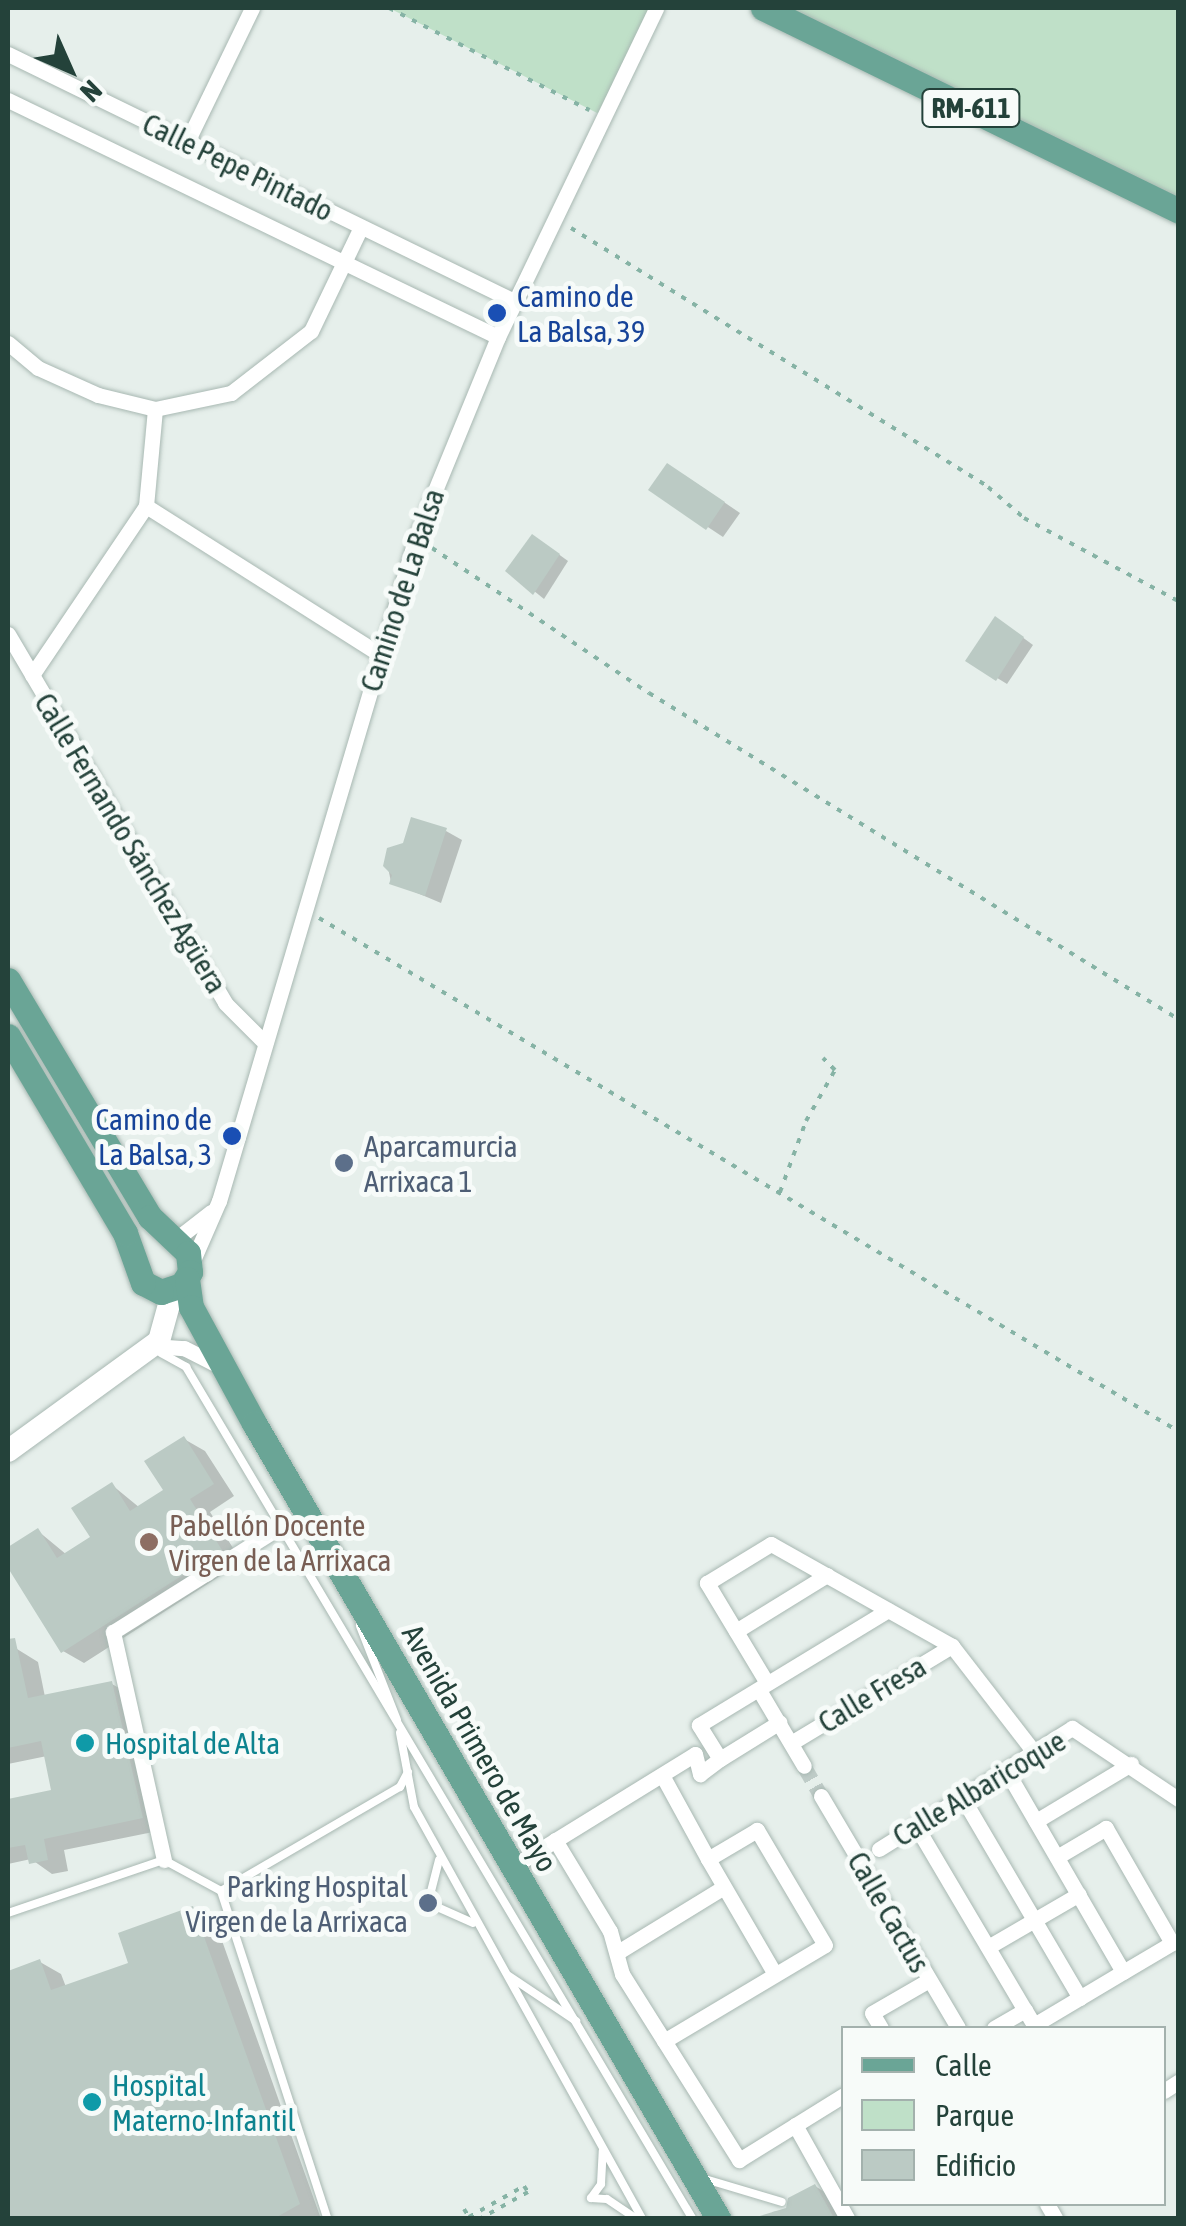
<!DOCTYPE html>
<html>
<head>
<meta charset="utf-8">
<style>
	body { margin:0 }
	#map { position:relative; width:1186px; height:2226px; overflow:hidden; background:#e6efeb; font-family:"Asap Condensed",sans-serif }
	div>[style] { position:absolute }
	.green>* { inset:0; background:#bfe0c8 }
	.shadow>* { inset:0; background:#0003 }
	.building>* { inset:0; background:#bbcac4 }
	.street-tunnel>* { height:15px; margin-top:-7.5px; transform-origin:0; background:repeating-linear-gradient(90deg,#bfccc8 0 15px,transparent 0 23px) }
	.path>* { height:4px; margin-top:-2px; transform-origin:0; background:repeating-linear-gradient(90deg,#86b3a5 0 5px,transparent 0 13px) }
	.roads { filter:drop-shadow(0 0 2px #a8b8b2) drop-shadow(0 0 2px #a8b8b2) }
	.lane>* { height:8px; margin:-4px; padding:0 4px; transform-origin:4px; border-radius:4px; background:#fff }
	.street>* { height:15px; margin:-7.5px; padding:0 7.5px; transform-origin:7.5px; border-radius:7.5px; background:#fff }
	.secondary>* { height:22px; margin:-11px; padding:0 11px; transform-origin:11px; border-radius:11px; background:#fff }
	.primary>* { height:25px; margin:-12.5px; padding:0 12.5px; transform-origin:12.5px; border-radius:12.5px; background:#6aa596 }
	.dots>* { width:28px; height:28px; translate:-50% -50%; box-sizing:border-box; border:5px solid #f7fbf9; border-radius:50% }
	span { translate:-50% -50%; white-space:nowrap; text-align:center; line-height:1.15; -webkit-text-stroke:10px #f7fbf9; paint-order:stroke }
	.shield-label span { padding:2px 8px; background:#f7fbf9; border:2px solid; border-radius:8px; -webkit-text-stroke-width:0 }
	.shield-label { font-size:28px; color:#24423a; font-weight:700 }
	.street-label { font-size:30px; color:#24423a }
	.transit-label { font-size:30px; color:#164399 }
	.left { translate:0 -50%; text-align:left }
	.right { translate:-100% -50%; text-align:right }
	.service-label { font-size:30px; color:#4e5e75 }
	.education-label { font-size:30px; color:#785e54 }
	.culture-label { font-size:30px; color:#0d838f }
	.frame { position:absolute; inset:0; border:10px solid #24423a; pointer-events:none }
	.legend { position:absolute; left:841px; top:2026px; width:325px; height:180px; box-sizing:border-box; background:#f7fbf9; border:2px solid #a3b1ad; margin:0; padding:12px 18px; list-style:none; font-size:30px; color:#24423a }
	.legend li { display:flex; align-items:center; gap:20px; height:50px }
	.legend b { width:50px; border:2px solid #a3b1ad }
	.north { position:absolute; left:20px; top:20px; width:100px; height:100px; -webkit-text-stroke:8px #f7fbf9; paint-order:stroke; rotate:135deg; font-size:28px; font-weight:700; line-height:40px; text-align:center; color:#24423a }
	.north::after { content:''; display:block; margin:auto; width:35px; height:45px; background:#24423a; clip-path:polygon(50% 0,100% 100%,50% 72%,0 100%) }
</style>
</head>
<body>
<div id="map">
	<div class="green">
		<i style="clip-path:polygon(389px 8px,656px 8px,605px 117px)"></i>
		<i style="clip-path:polygon(763px 8px,1178px 8px,1178px 205px)"></i>
	</div>
	<div class="shadow">
		<i style="clip-path:polygon(684px 475px,740px 513px,723px 537px,652px 490px)"></i>
		<i style="clip-path:polygon(543px 543px,568px 561px,544px 599px,508px 570px)"></i>
		<i style="clip-path:polygon(1006px 625px,1033px 645px,1007px 684px,968px 660px)"></i>
		<i style="clip-path:polygon(446px 831px,462px 840px,441px 903px,391px 882px,386px 858px)"></i>
		<i style="clip-path:polygon(184px 1439px,205px 1451px,234px 1496px,210px 1512px,242px 1562px,84px 1663px,63px 1651px,8px 1563px,8px 1550px,38px 1531px,67px 1555px,93px 1538px,112px 1485px,140px 1508px,166px 1491px)"></i>
		<i style="clip-path:polygon(17px 1649px,38px 1662px,45px 1697px,112px 1684px,133px 1696px,163px 1830px,64px 1850px,68px 1871px,52px 1874px,31px 1859px,8px 1864px,8px 1796px,9px 1801px,54px 1792px,47px 1756px,8px 1764px,8px 1651px)"></i>
		<i style="clip-path:polygon(193px 1909px,215px 1921px,320px 2216px,8px 2218px,8px 1973px,40px 1962px,61px 1974px,66px 1987px,131px 1964px)"></i>
		<i style="clip-path:polygon(815px 2186px,831px 2196px,845px 2218px,775px 2218px,772px 2212px,788px 2210px)"></i>
	</div>
	<div class="building">
		<i style="clip-path:polygon(667px 463px,725px 502px,706px 530px,648px 490px)"></i>
		<i style="clip-path:polygon(532px 534px,560px 554px,533px 595px,505px 571px)"></i>
		<i style="clip-path:polygon(995px 616px,1024px 637px,996px 681px,965px 661px)"></i>
		<i style="clip-path:polygon(411px 817px,447px 828px,425px 896px,389px 884px,392px 875px,383px 866px,387px 848px,403px 843px)"></i>
		<i style="clip-path:polygon(184px 1436px,214px 1484px,190px 1499px,222px 1550px,61px 1653px,8px 1568px,8px 1547px,38px 1528px,57px 1558px,90px 1537px,71px 1508px,112px 1482px,130px 1511px,163px 1490px,144px 1461px)"></i>
		<i style="clip-path:polygon(15px 1638px,28px 1698px,112px 1681px,143px 1818px,44px 1839px,48px 1860px,29px 1864px,25px 1845px,8px 1848px,8px 1799px,51px 1790px,41px 1741px,8px 1748px,8px 1639px)"></i>
		<i style="clip-path:polygon(193px 1906px,300px 2204px,275px 2218px,8px 2218px,8px 1971px,40px 1959px,51px 1990px,128px 1963px,118px 1933px)"></i>
		<i style="clip-path:polygon(815px 2184px,834px 2218px,753px 2218px,786px 2208px,788px 2198px)"></i>
	</div>
	<div class="street-tunnel">
		<i style="left:804px;top:1766px;width:34px;rotate:60deg"></i>
	</div>
	<div class="path">
		<i style="left:389px;top:8px;width:225px;rotate:27deg"></i>
		<i style="left:571px;top:228px;width:491px;rotate:31.8deg"></i>
		<i style="left:988px;top:487px;width:48px;rotate:40.7deg"></i>
		<i style="left:1024px;top:518px;width:175px;rotate:28.3deg"></i>
		<i style="left:432px;top:548px;width:261px;rotate:33.8deg"></i>
		<i style="left:649px;top:693px;width:621px;rotate:31.64deg"></i>
		<i style="left:319px;top:918px;width:1001px;rotate:30.85deg"></i>
		<i style="left:780px;top:1192px;width:76px;rotate:-69.9deg"></i>
		<i style="left:806px;top:1121px;width:59px;rotate:-60.4deg"></i>
		<i style="left:835px;top:1070px;width:17px;rotate:-135deg"></i>
		<i style="left:1178px;top:1388px;width:43px;rotate:90deg"></i>
		<i style="left:464px;top:2209px;width:9px;rotate:58deg"></i>
		<i style="left:469px;top:2217px;width:63px;rotate:-29.4deg"></i>
		<i style="left:524px;top:2186px;width:7px;rotate:56deg"></i>
		<i style="left:528px;top:2192px;width:54px;rotate:151deg"></i>
	</div>
	<div class="roads">
		<div class="lane">
			<i style="left:161px;top:1353px;width:29px;rotate:29deg"></i>
			<i style="left:186px;top:1367px;width:990px;rotate:59.26deg"></i>
			<i style="left:360px;top:1626px;width:101px;rotate:68.5deg"></i>
			<i style="left:400px;top:1733px;width:75px;rotate:79.3deg"></i>
			<i style="left:414px;top:1807px;width:470px;rotate:61deg"></i>
			<i style="left:439px;top:1860px;width:44px;rotate:104.3deg"></i>
			<i style="left:428px;top:1903px;width:49px;rotate:24deg"></i>
			<i style="left:221px;top:1891px;width:207px;rotate:-30.2deg"></i>
			<i style="left:400px;top:1787px;width:17px;rotate:-62deg"></i>
			<i style="left:8px;top:1913px;width:165px;rotate:-18.8deg"></i>
			<i style="left:164px;top:1860px;width:65px;rotate:28.5deg"></i>
			<i style="left:221px;top:1891px;width:344px;rotate:72deg"></i>
			<i style="left:509px;top:1976px;width:81px;rotate:33.9deg"></i>
			<i style="left:705px;top:2179px;width:80px;rotate:16.6deg"></i>
			<i style="left:591px;top:2198px;width:17px;rotate:-54deg"></i>
			<i style="left:601px;top:2184px;width:33px;rotate:-87deg"></i>
			<i style="left:591px;top:2198px;width:16px;rotate:4deg"></i>
			<i style="left:607px;top:2199px;width:34px;rotate:34deg"></i>
		</div>
		<div class="street">
			<i style="left:8px;top:54px;width:563px;rotate:26.02deg"></i>
			<i style="left:8px;top:100px;width:544px;rotate:25.81deg"></i>
			<i style="left:187px;top:142px;width:149px;rotate:-64.1deg"></i>
			<i style="left:8px;top:343px;width:39px;rotate:40deg"></i>
			<i style="left:38px;top:368px;width:66px;rotate:24.2deg"></i>
			<i style="left:98px;top:395px;width:59px;rotate:13.8deg"></i>
			<i style="left:155px;top:409px;width:78px;rotate:-11.9deg"></i>
			<i style="left:231px;top:393px;width:101px;rotate:-37.8deg"></i>
			<i style="left:311px;top:331px;width:115px;rotate:-64.3deg"></i>
			<i style="left:146px;top:506px;width:276px;rotate:32.4deg"></i>
			<i style="left:8px;top:634px;width:428px;rotate:59.5deg"></i>
			<i style="left:225px;top:1003px;width:57px;rotate:45deg"></i>
			<i style="left:32px;top:675px;width:204px;rotate:-56deg"></i>
			<i style="left:146px;top:506px;width:97px;rotate:-84.7deg"></i>
			<i style="left:175px;top:1240px;width:46px;rotate:-37.9deg"></i>
			<i style="left:191px;top:1265px;width:70px;rotate:-66.4deg"></i>
			<i style="left:219px;top:1201px;width:693px;rotate:-73.48deg"></i>
			<i style="left:416px;top:537px;width:216px;rotate:-67.7deg"></i>
			<i style="left:498px;top:337px;width:365px;rotate:-64.3deg"></i>
			<i style="left:153px;top:1346px;width:31px;rotate:4deg"></i>
			<i style="left:184px;top:1348px;width:39px;rotate:27deg"></i>
			<i style="left:736px;top:1631px;width:107px;rotate:-31.6deg"></i>
			<i style="left:767px;top:1683px;width:117px;rotate:-121deg"></i>
			<i style="left:707px;top:1583px;width:75px;rotate:-31.4deg"></i>
			<i style="left:771px;top:1544px;width:208px;rotate:29.4deg"></i>
			<i style="left:952px;top:1646px;width:134px;rotate:52.3deg"></i>
			<i style="left:759px;top:1690px;width:88px;rotate:59.4deg"></i>
			<i style="left:791px;top:1743px;width:188px;rotate:-31.1deg"></i>
			<i style="left:720px;top:1759px;width:70px;rotate:-31.7deg"></i>
			<i style="left:1006px;top:1770px;width:233px;rotate:59.9deg"></i>
			<i style="left:1123px;top:1972px;width:57px;rotate:-30.6deg"></i>
			<i style="left:1172px;top:1943px;width:133px;rotate:-119.9deg"></i>
			<i style="left:1106px;top:1828px;width:57px;rotate:149.4deg"></i>
			<i style="left:662px;top:1775px;width:96px;rotate:61.3deg"></i>
			<i style="left:821px;top:1796px;width:269px;rotate:59.4deg"></i>
			<i style="left:962px;top:1797px;width:233px;rotate:59.6deg"></i>
			<i style="left:1036px;top:1821px;width:111px;rotate:-31deg"></i>
			<i style="left:916px;top:1826px;width:214px;rotate:59.4deg"></i>
			<i style="left:555px;top:1840px;width:106px;rotate:58.9deg"></i>
			<i style="left:610px;top:1931px;width:45px;rotate:74.4deg"></i>
			<i style="left:622px;top:1974px;width:220px;rotate:57.8deg"></i>
			<i style="left:739px;top:2160px;width:123px;rotate:-31.8deg"></i>
			<i style="left:879px;top:1849px;width:228px;rotate:-32.1deg"></i>
			<i style="left:1072px;top:1728px;width:128px;rotate:33.8deg"></i>
			<i style="left:164px;top:1860px;width:234px;rotate:-102.6deg"></i>
			<i style="left:113px;top:1632px;width:188px;rotate:-32.2deg"></i>
			<i style="left:512px;top:1867px;width:215px;rotate:-31.7deg"></i>
			<i style="left:695px;top:1754px;width:21px;rotate:76deg"></i>
			<i style="left:700px;top:1774px;width:25px;rotate:-37deg"></i>
			<i style="left:720px;top:1759px;width:40px;rotate:-122deg"></i>
			<i style="left:699px;top:1725px;width:221px;rotate:-31.3deg"></i>
			<i style="left:988px;top:1947px;width:105px;rotate:-30.2deg"></i>
			<i style="left:618px;top:1952px;width:124px;rotate:-31.5deg"></i>
			<i style="left:881px;top:2028px;width:17px;rotate:-121deg"></i>
			<i style="left:872px;top:2013px;width:66px;rotate:-30.1deg"></i>
			<i style="left:994px;top:2028px;width:36px;rotate:-30deg"></i>
			<i style="left:1025px;top:2010px;width:17px;rotate:59deg"></i>
			<i style="left:1034px;top:2025px;width:104px;rotate:-30.8deg"></i>
			<i style="left:664px;top:2041px;width:187px;rotate:-30.8deg"></i>
			<i style="left:825px;top:1945px;width:134px;rotate:-120.6deg"></i>
			<i style="left:757px;top:1830px;width:57px;rotate:149.4deg"></i>
			<i style="left:708px;top:1859px;width:133px;rotate:59.8deg"></i>
			<i style="left:1164px;top:2091px;width:17px;rotate:-33deg"></i>
			<i style="left:795px;top:2125px;width:107px;rotate:60.8deg"></i>
			<i style="left:1047px;top:2204px;width:16px;rotate:60deg"></i>
		</div>
		<div class="secondary">
			<i style="left:8px;top:1451px;width:187px;rotate:-36.1deg"></i>
			<i style="left:159px;top:1341px;width:53px;rotate:-74.6deg"></i>
		</div>
		<div class="primary">
			<i style="left:763px;top:8px;width:462px;rotate:26deg"></i>
			<i style="left:8px;top:980px;width:276px;rotate:59.1deg"></i>
			<i style="left:150px;top:1217px;width:52px;rotate:43.5deg"></i>
			<i style="left:188px;top:1253px;width:19px;rotate:84deg"></i>
			<i style="left:190px;top:1272px;width:15px;rotate:122deg"></i>
			<i style="left:182px;top:1285px;width:22px;rotate:162deg"></i>
			<i style="left:161px;top:1292px;width:20px;rotate:-153deg"></i>
			<i style="left:143px;top:1283px;width:53px;rotate:-109.8deg"></i>
			<i style="left:125px;top:1233px;width:229px;rotate:-120.7deg"></i>
			<i style="left:187px;top:1279px;width:28px;rotate:82deg"></i>
			<i style="left:191px;top:1307px;width:132px;rotate:61.5deg"></i>
			<i style="left:254px;top:1423px;width:921px;rotate:59.73deg"></i>
		</div>
	</div>
	<div class="dots">
		<i style="left:497px;top:313px;background:#1a4fb4"></i>
		<i style="left:232px;top:1136px;background:#1a4fb4"></i>
		<i style="left:344px;top:1163px;background:#5c6f8a"></i>
		<i style="left:149px;top:1542px;background:#8d6e63"></i>
		<i style="left:85px;top:1743px;background:#0f9aa8"></i>
		<i style="left:428px;top:1903px;background:#5c6f8a"></i>
		<i style="left:92px;top:2102px;background:#0f9aa8"></i>
	</div>
	<div class="shield-label">
		<span style="left:971px;top:108px">RM-611</span>
	</div>
	<div class="street-label">
		<span style="left:238px;top:167px;rotate:26deg">Calle Pepe Pintado</span>
		<span style="left:402px;top:590px;rotate:-72deg">Camino de La Balsa</span>
		<span style="left:131px;top:843px;rotate:59deg">Calle Fernando Sánchez Agüera</span>
		<span style="left:872px;top:1694px;rotate:-31deg">Calle Fresa</span>
		<span style="left:480px;top:1748px;rotate:60deg">Avenida Primero de Mayo</span>
		<span style="left:979px;top:1788px;rotate:-31deg">Calle Albaricoque</span>
		<span style="left:889px;top:1912px;rotate:60deg">Calle Cactus</span>
	</div>
	<div class="transit-label">
		<span class="left" style="left:517px;top:313px">Camino de<br>La Balsa, 39</span>
		<span class="right" style="left:212px;top:1136px">Camino de<br>La Balsa, 3</span>
	</div>
	<div class="service-label">
		<span class="left" style="left:364px;top:1163px">Aparcamurcia<br>Arrixaca 1</span>
		<span class="right" style="left:408px;top:1903px">Parking Hospital<br>Virgen de la Arrixaca</span>
	</div>
	<div class="education-label">
		<span class="left" style="left:169px;top:1542px">Pabellón Docente<br>Virgen de la Arrixaca</span>
	</div>
	<div class="culture-label">
		<span class="left" style="left:105px;top:1743px">Hospital de Alta</span>
		<span class="left" style="left:112px;top:2102px">Hospital<br>Materno-Infantil</span>
	</div>
	<div class="frame"></div>
	<ul class="legend">
	<li><b style="height:12px;background:#6aa596"></b>Calle</li>
	<li><b style="height:28px;background:#bfe0c8"></b>Parque</li>
	<li><b style="height:28px;background:#bbcac4"></b>Edificio</li>
	</ul>
	<div class="north">N</div>
</div>
</body>
</html>
